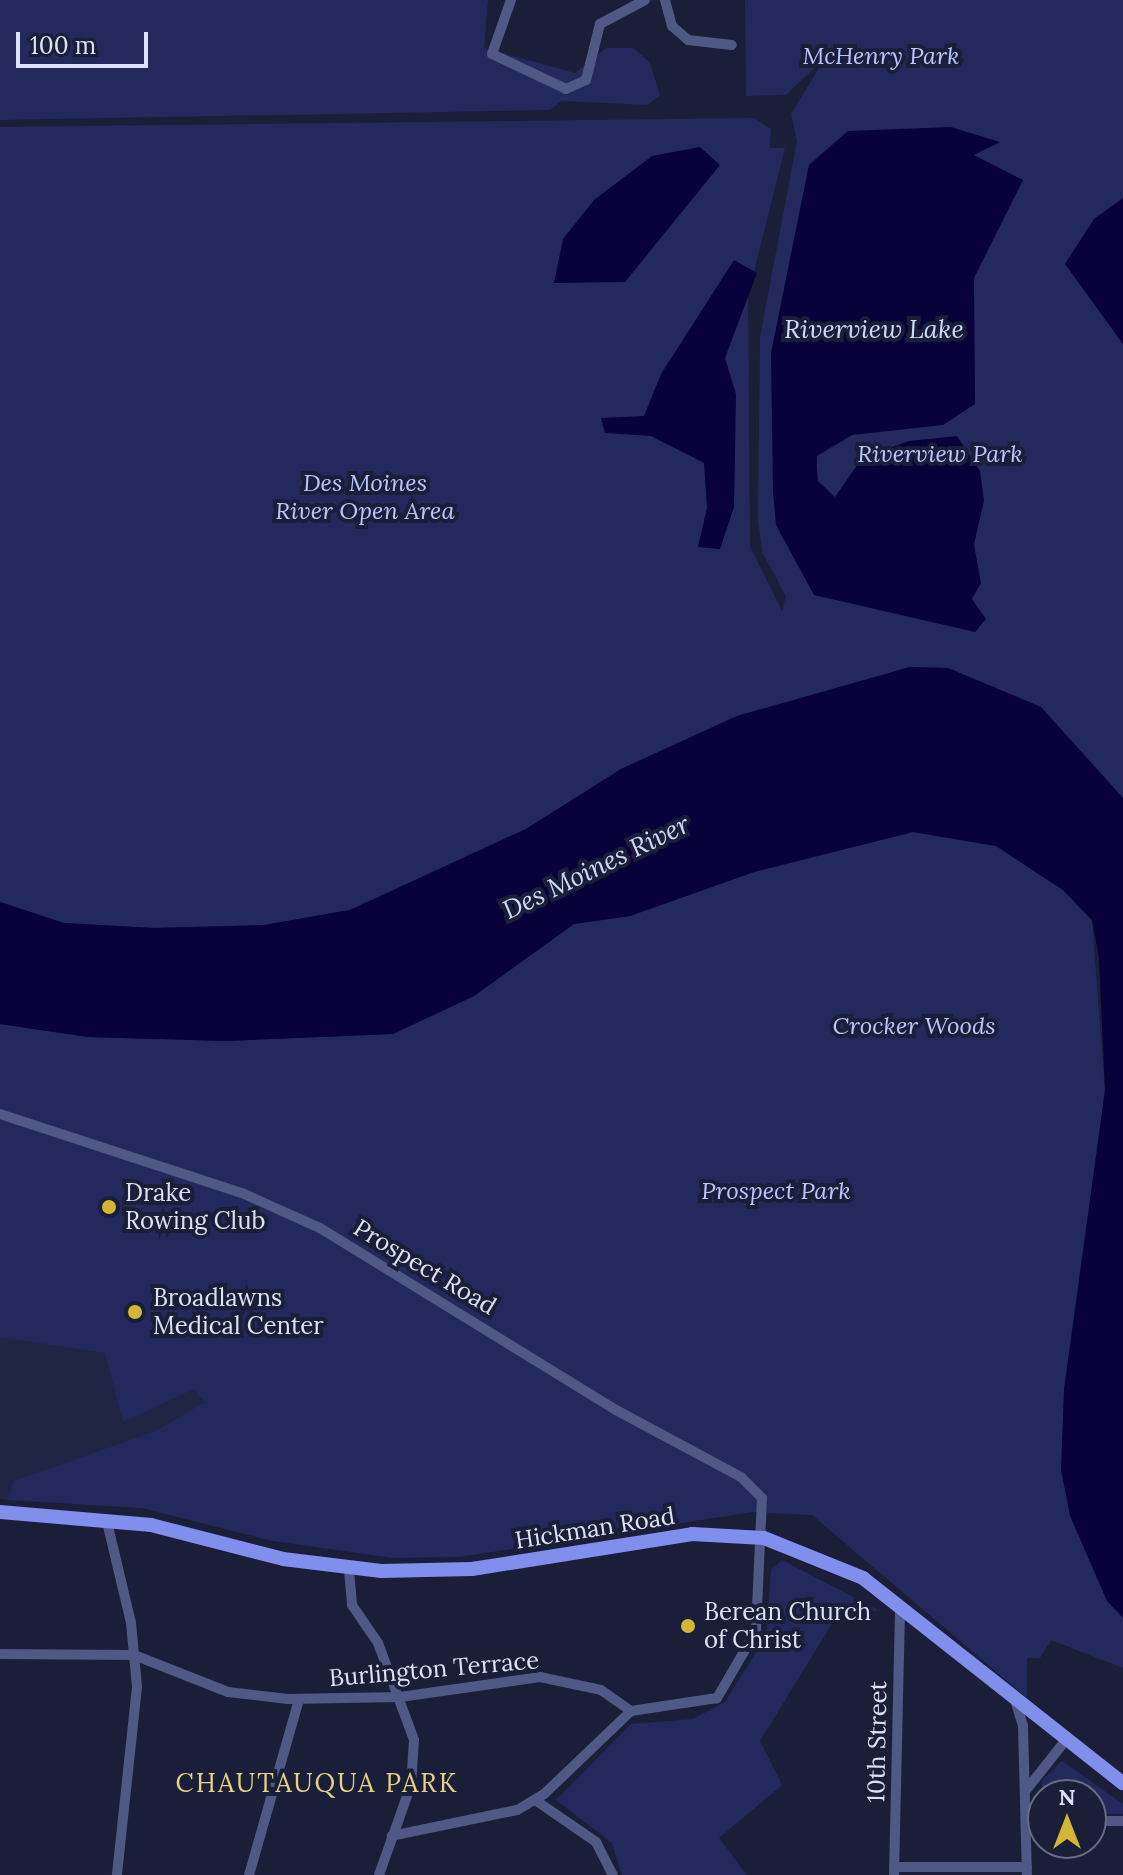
<!DOCTYPE html>
<html>
<head>
<meta charset="utf-8">
<style>
	body { margin:0 }
	#map { position:relative; width:1123px; height:1875px; overflow:hidden; background:#1a1e38; font-family:Lora,serif }
	div>[style] { position:absolute }
	.built>* { inset:0; background:#202545 }
	.green>* { inset:0; background:#24295d }
	.water>* { inset:0; background:#09013a }
	.minor>* { height:10px; margin:-5px; padding:0 5px; transform-origin:5px; border-radius:5px; background:#505885 }
	.major>* { height:14px; margin:-7px; padding:0 7px; transform-origin:7px; border-radius:7px; background:#808eec }
	.dots>* { width:22px; height:22px; translate:-50% -50%; box-sizing:border-box; border:4px solid #1a1e38; border-radius:50% }
	span { translate:-50% -50%; white-space:nowrap; text-align:center; line-height:1.15; -webkit-text-stroke:8px #1a1e38; paint-order:stroke }
	.park-label { font-size:24px; color:#b9c5fd; font-style:italic }
	.poi-label { font-size:24px; color:#dde1f3 }
	.left { translate:0 -50%; text-align:left }
	.street-label { font-size:24px; color:#dde1f3 }
	.water-label { font-size:26px; color:#cfd7fd; font-style:italic }
	.neighbourhood-label { font-size:26px; color:#e4d183; letter-spacing:2px }
	.north { position:absolute; left:1027px; top:1779px; width:80px; height:80px; box-sizing:border-box; background:#1a1e38; border:2px solid #686c83; border-radius:50%; rotate:0deg; font-size:22px; font-weight:700; line-height:32px; text-align:center; color:#dde1f3 }
	.north::after { content:''; display:block; margin:auto; width:28px; height:36px; background:#d4b635; clip-path:polygon(50% 0,100% 100%,50% 72%,0 100%) }
	.scale { position:absolute; left:16px; top:32px; width:132px; height:36px; box-sizing:border-box; border:4px solid #dde1f3; border-top:0; padding-left:10px; font-size:24px; line-height:28px; white-space:nowrap; color:#dde1f3; -webkit-text-stroke:6px #1a1e38; paint-order:stroke }
</style>
</head>
<body>
<div id="map">
	<div class="built">
		<i style="clip-path:polygon(0 1233px,269px 1234px,285px 1514px,273px 1541px,142px 1508px,0 1499px)"></i>
	</div>
	<div class="green">
		<i style="clip-path:polygon(0 0,488px 0,484px 48px,575px 73px,606px 48px,634px 48px,650px 63px,660px 95px,648px 105px,561px 101px,550px 110px,0 120px)"></i>
		<i style="clip-path:polygon(745px 0,1123px 0,1123px 798px,1041px 707px,948px 668px,910px 667px,737px 716px,621px 769px,526px 829px,350px 910px,264px 925px,154px 928px,64px 923px,0 902px,0 127px,754px 118px,771px 129px,770px 148px,785px 148px,748px 295px,750px 546px,782px 611px,786px 596px,762px 552px,758px 518px,760px 337px,797px 141px,791px 114px,825px 58px,786px 95px,746px 96px)"></i>
		<i style="clip-path:polygon(913px 832px,996px 846px,1063px 890px,1092px 921px,1105px 1090px,1063px 1438px,1096px 1568px,1123px 1618px,1123px 1668px,1051px 1640px,1040px 1658px,1027px 1658px,1027px 1698px,812px 1515px,753px 1512px,460px 1557px,393px 1558px,273px 1541px,142px 1508px,7px 1500px,14px 1481px,156px 1431px,205px 1402px,194px 1389px,123px 1422px,105px 1353px,0 1337px,0 1024px,88px 1037px,226px 1041px,393px 1034px,474px 996px,574px 924px,630px 916px,754px 872px)"></i>
		<i style="clip-path:polygon(782px 1560px,878px 1610px,833px 1622px,760px 1741px,782px 1785px,719px 1838px,747px 1875px,622px 1875px,612px 1843px,556px 1800px,631px 1724px,693px 1719px,725px 1702px,766px 1636px,771px 1569px)"></i>
		<i style="clip-path:polygon(1062px 1761px,1123px 1804px,1123px 1814px,1091px 1814px,1091px 1795px,1043px 1795px,1043px 1811px,1042px 1780px)"></i>
	</div>
	<div class="water">
		<i style="clip-path:polygon(951px 127px,1000px 142px,974px 155px,1023px 180px,974px 278px,975px 404px,943px 425px,852px 435px,817px 456px,817px 468px,818px 481px,835px 497px,862px 458px,909px 441px,957px 436px,980px 471px,984px 501px,974px 544px,981px 583px,972px 599px,986px 619px,975px 632px,814px 595px,776px 525px,773px 492px,771px 353px,809px 165px,848px 131px)"></i>
		<i style="clip-path:polygon(700px 147px,720px 165px,625px 282px,554px 283px,563px 239px,594px 200px,652px 156px)"></i>
		<i style="clip-path:polygon(1123px 198px,1123px 344px,1065px 264px,1094px 219px)"></i>
		<i style="clip-path:polygon(734px 260px,757px 273px,725px 358px,736px 394px,734px 507px,720px 549px,698px 547px,707px 508px,704px 463px,651px 436px,605px 433px,601px 418px,644px 416px,661px 374px)"></i>
		<i style="clip-path:polygon(910px 667px,948px 668px,1041px 707px,1123px 798px,1123px 1618px,1107px 1601px,1070px 1516px,1061px 1470px,1064px 1389px,1105px 1090px,1099px 958px,1092px 920px,1063px 890px,996px 846px,913px 832px,754px 872px,630px 916px,574px 924px,474px 996px,393px 1034px,226px 1041px,88px 1037px,0 1024px,0 902px,64px 923px,154px 928px,264px 925px,350px 910px,526px 829px,621px 769px,737px 716px)"></i>
	</div>
	<div class="minor">
		<i style="left:511px;top:0;width:57px;rotate:109.4deg"></i>
		<i style="left:492px;top:54px;width:82px;rotate:25.3deg"></i>
		<i style="left:566px;top:89px;width:22px;rotate:-24deg"></i>
		<i style="left:586px;top:80px;width:58px;rotate:-76deg"></i>
		<i style="left:600px;top:24px;width:51px;rotate:-28.1deg"></i>
		<i style="left:665px;top:0;width:27px;rotate:75deg"></i>
		<i style="left:672px;top:26px;width:21px;rotate:41deg"></i>
		<i style="left:688px;top:40px;width:44px;rotate:6.5deg"></i>
		<i style="left:0;top:1114px;width:255px;rotate:18.1deg"></i>
		<i style="left:242px;top:1193px;width:85px;rotate:24.2deg"></i>
		<i style="left:320px;top:1228px;width:347px;rotate:31.6deg"></i>
		<i style="left:616px;top:1410px;width:142px;rotate:28.2deg"></i>
		<i style="left:741px;top:1477px;width:30px;rotate:45deg"></i>
		<i style="left:762px;top:1498px;width:133px;rotate:92.6deg"></i>
		<i style="left:756px;top:1631px;width:78px;rotate:120.2deg"></i>
		<i style="left:717px;top:1698px;width:87px;rotate:171.4deg"></i>
		<i style="left:631px;top:1711px;width:120px;rotate:136.3deg"></i>
		<i style="left:544px;top:1794px;width:31px;rotate:149deg"></i>
		<i style="left:517px;top:1810px;width:128px;rotate:168.3deg"></i>
		<i style="left:107px;top:1522px;width:104px;rotate:76.6deg"></i>
		<i style="left:131px;top:1623px;width:64px;rotate:84.6deg"></i>
		<i style="left:137px;top:1687px;width:189px;rotate:96.1deg"></i>
		<i style="left:349px;top:1570px;width:35px;rotate:85deg"></i>
		<i style="left:352px;top:1605px;width:46px;rotate:55.6deg"></i>
		<i style="left:378px;top:1643px;width:103px;rotate:69.6deg"></i>
		<i style="left:414px;top:1740px;width:45px;rotate:93.8deg"></i>
		<i style="left:411px;top:1785px;width:96px;rotate:109.6deg"></i>
		<i style="left:0;top:1654px;width:134px;rotate:0.4deg"></i>
		<i style="left:134px;top:1655px;width:101px;rotate:21.5deg"></i>
		<i style="left:228px;top:1692px;width:60px;rotate:6.7deg"></i>
		<i style="left:288px;top:1699px;width:112px;rotate:-1deg"></i>
		<i style="left:400px;top:1697px;width:141px;rotate:-8.1deg"></i>
		<i style="left:540px;top:1677px;width:62px;rotate:12deg"></i>
		<i style="left:601px;top:1690px;width:37px;rotate:35deg"></i>
		<i style="left:1016px;top:1703px;width:24px;rotate:73deg"></i>
		<i style="left:1023px;top:1726px;width:149px;rotate:88.5deg"></i>
		<i style="left:1027px;top:1789px;width:61px;rotate:-51.6deg"></i>
		<i style="left:535px;top:1800px;width:74px;rotate:34.5deg"></i>
		<i style="left:596px;top:1842px;width:37px;rotate:63deg"></i>
		<i style="left:1027px;top:1821px;width:16px"></i>
		<i style="left:1091px;top:1821px;width:32px"></i>
		<i style="left:894px;top:1867px;width:133px"></i>
		<i style="left:249px;top:1875px;width:183px;rotate:-74.1deg"></i>
		<i style="left:894px;top:1875px;width:266px;rotate:-88.7deg"></i>
	</div>
	<div class="major">
		<i style="left:0;top:1512px;width:152px;rotate:4.9deg"></i>
		<i style="left:151px;top:1525px;width:136px;rotate:14.4deg"></i>
		<i style="left:283px;top:1559px;width:99px;rotate:7deg"></i>
		<i style="left:381px;top:1571px;width:91px;rotate:-1.3deg"></i>
		<i style="left:472px;top:1569px;width:223px;rotate:-9deg"></i>
		<i style="left:692px;top:1534px;width:72px;rotate:3.2deg"></i>
		<i style="left:764px;top:1538px;width:107px;rotate:22deg"></i>
		<i style="left:863px;top:1578px;width:331px;rotate:38.3deg"></i>
	</div>
	<div class="dots">
		<i style="left:109px;top:1207px;background:#d4b635"></i>
		<i style="left:135px;top:1312px;background:#d4b635"></i>
		<i style="left:688px;top:1626px;background:#d4b635"></i>
	</div>
	<div class="park-label">
		<span style="left:881px;top:56px">McHenry Park</span>
		<span style="left:940px;top:454px">Riverview Park</span>
		<span style="left:365px;top:497px">Des Moines<br>River Open Area</span>
		<span style="left:914px;top:1026px">Crocker Woods</span>
		<span style="left:776px;top:1191px">Prospect Park</span>
	</div>
	<div class="poi-label">
		<span class="left" style="left:125px;top:1207px">Drake<br>Rowing Club</span>
		<span class="left" style="left:153px;top:1312px">Broadlawns<br>Medical Center</span>
		<span class="left" style="left:704px;top:1626px">Berean Church<br>of Christ</span>
	</div>
	<div class="street-label">
		<span style="left:425px;top:1267px;rotate:31deg">Prospect Road</span>
		<span style="left:595px;top:1528px;rotate:-9deg">Hickman Road</span>
		<span style="left:434px;top:1669px;rotate:-5deg">Burlington Terrace</span>
		<span style="left:877px;top:1742px;rotate:-89deg">10th Street</span>
	</div>
	<div class="water-label">
		<span style="left:874px;top:329px">Riverview Lake</span>
		<span style="left:596px;top:867px;rotate:-26deg">Des Moines River</span>
	</div>
	<div class="neighbourhood-label">
		<span style="left:317px;top:1783px">CHAUTAUQUA PARK</span>
	</div>
	<div class="north">N</div>
	<div class="scale">100 m</div>
</div>
</body>
</html>
